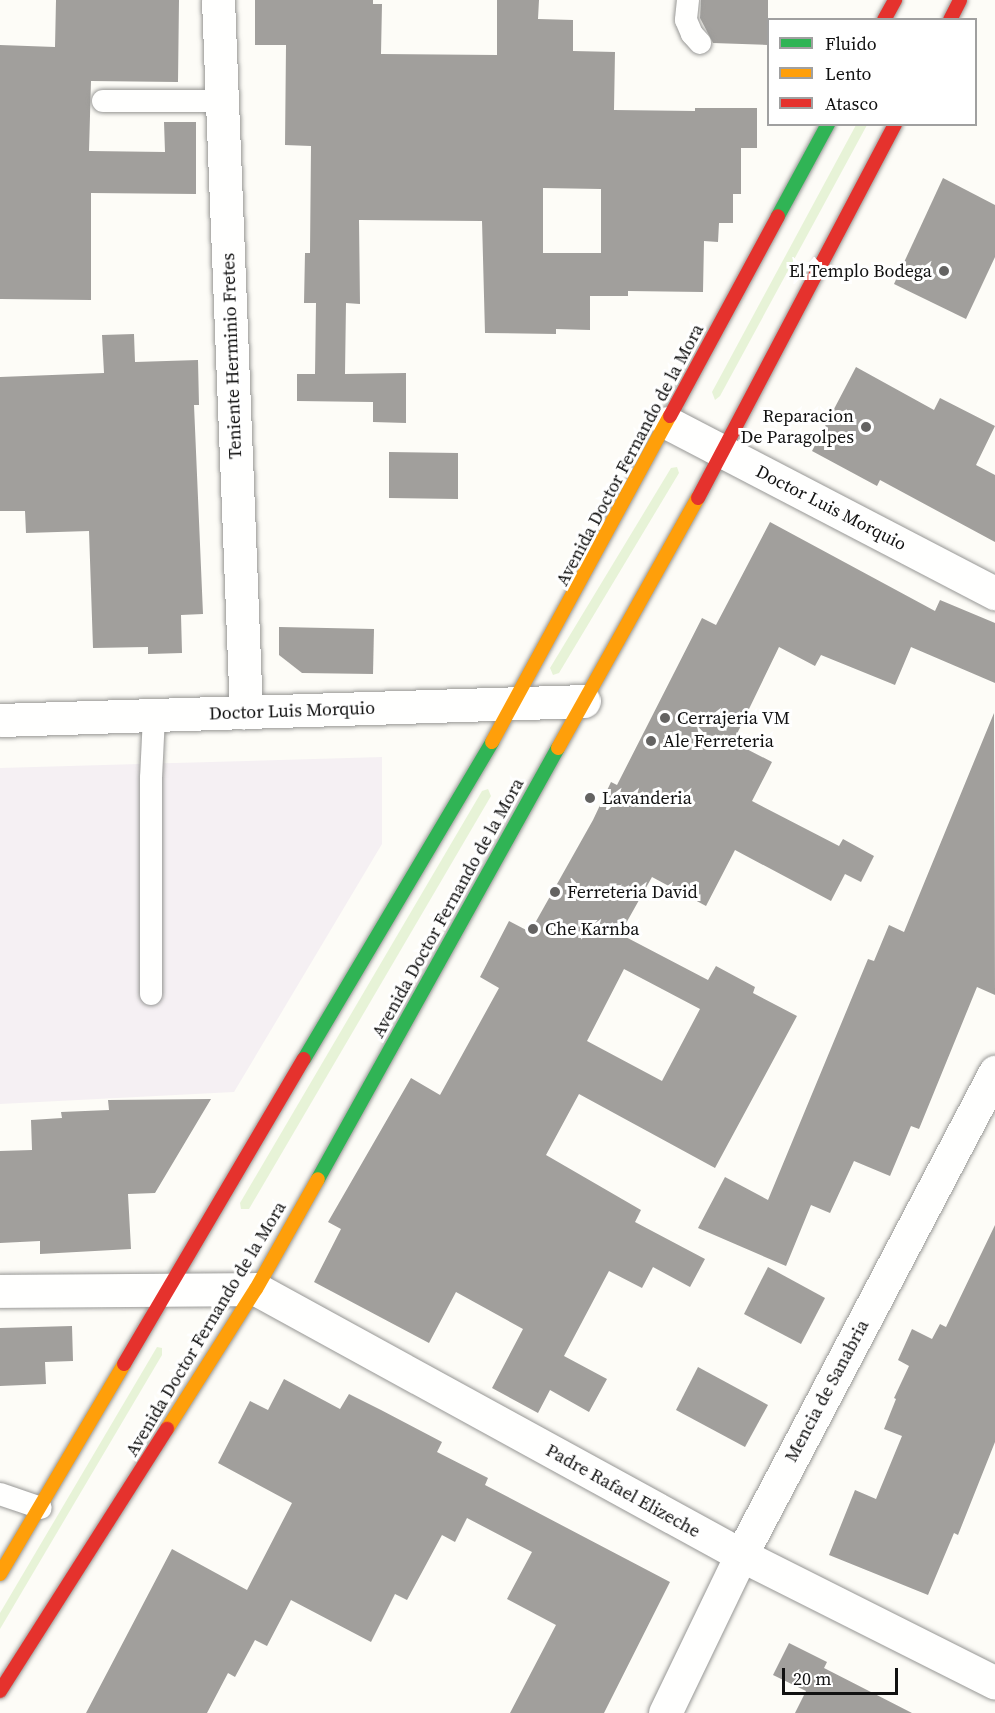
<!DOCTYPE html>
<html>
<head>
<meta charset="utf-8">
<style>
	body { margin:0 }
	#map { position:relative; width:995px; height:1713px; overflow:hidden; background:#fdfcf7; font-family:"Source Serif 4",serif }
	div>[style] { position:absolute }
	.industrial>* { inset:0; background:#f5f0f3 }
	.green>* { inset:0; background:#e7f3d7 }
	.building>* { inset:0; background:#a19f9c }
	.roads { filter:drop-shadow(0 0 2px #979795) drop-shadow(0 0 2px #979795) }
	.lane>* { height:22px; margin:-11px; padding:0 11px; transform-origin:11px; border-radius:11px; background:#fffffe }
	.street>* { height:33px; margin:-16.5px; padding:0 16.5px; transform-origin:16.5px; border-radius:16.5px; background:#fffffe }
	.fast>* { height:14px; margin:-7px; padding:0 7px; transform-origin:7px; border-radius:7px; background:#30b455 }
	.slow>* { height:14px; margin:-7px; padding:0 7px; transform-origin:7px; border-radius:7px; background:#ff9f0a }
	.jam>* { height:14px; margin:-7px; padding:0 7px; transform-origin:7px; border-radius:7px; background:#e5322d }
	.dots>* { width:16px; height:16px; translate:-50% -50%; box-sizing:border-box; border:3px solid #fff; border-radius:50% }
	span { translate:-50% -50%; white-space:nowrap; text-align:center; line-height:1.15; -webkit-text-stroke:6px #fff; paint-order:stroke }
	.poi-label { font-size:18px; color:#111 }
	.right { translate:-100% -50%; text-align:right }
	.left { translate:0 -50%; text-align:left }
	.street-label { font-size:18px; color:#111 }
	.legend { position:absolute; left:767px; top:18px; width:210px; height:108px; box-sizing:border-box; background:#fff; border:2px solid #a0a0a0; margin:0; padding:8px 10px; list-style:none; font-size:18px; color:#111 }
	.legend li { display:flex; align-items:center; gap:12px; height:30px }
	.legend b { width:30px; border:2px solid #a0a0a0 }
	.scale { position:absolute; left:782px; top:1668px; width:116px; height:27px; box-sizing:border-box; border:3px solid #111; border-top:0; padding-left:8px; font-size:18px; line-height:21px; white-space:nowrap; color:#111; -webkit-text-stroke:4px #fff; paint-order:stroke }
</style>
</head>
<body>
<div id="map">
	<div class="industrial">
		<i style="clip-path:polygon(382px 757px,382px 844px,234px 1092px,0 1104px,0 768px)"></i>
	</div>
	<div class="green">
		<i style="clip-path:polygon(856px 125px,867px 125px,720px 396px,715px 400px,712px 392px)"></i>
		<i style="clip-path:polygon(677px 467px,679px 473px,559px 673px,553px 675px,550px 668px,671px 468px)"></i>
		<i style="clip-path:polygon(488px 789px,491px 796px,249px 1209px,241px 1209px,240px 1203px,482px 791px)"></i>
		<i style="clip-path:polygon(157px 1347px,162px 1348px,162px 1355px,0 1629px,0 1613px)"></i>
	</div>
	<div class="building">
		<i style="clip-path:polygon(56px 0,179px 0,178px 82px,91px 81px,89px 151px,165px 152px,164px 122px,196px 122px,196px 194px,91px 193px,91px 300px,0 299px,0 45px,55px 47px)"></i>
		<i style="clip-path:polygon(evenodd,255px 0,373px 0,373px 4px,382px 4px,381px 54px,497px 55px,497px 0,539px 0,538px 19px,573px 20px,573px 51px,615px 52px,614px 110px,695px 111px,695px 108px,757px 108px,757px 148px,741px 148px,741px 194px,733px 194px,733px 223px,719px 223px,718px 242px,704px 241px,703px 292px,628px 291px,628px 296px,590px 296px,590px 330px,556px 329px,556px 334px,485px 333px,482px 221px,359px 220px,360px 304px,346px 303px,345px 374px,406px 373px,406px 423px,373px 422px,373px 402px,297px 401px,297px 374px,315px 374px,316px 303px,304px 303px,305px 253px,310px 253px,311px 146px,285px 145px,286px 45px,255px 45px,255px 0,543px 188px,601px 189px,601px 253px,543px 253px,543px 188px)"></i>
		<i style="clip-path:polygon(701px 0,768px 0,768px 45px,713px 43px,700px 18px)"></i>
		<i style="clip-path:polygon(943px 178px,995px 205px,995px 257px,966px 319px,894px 284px)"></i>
		<i style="clip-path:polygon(134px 334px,135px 362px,198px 360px,199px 405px,194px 405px,203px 614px,181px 615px,182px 653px,148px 654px,148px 647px,93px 648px,89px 531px,26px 533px,25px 511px,0 511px,0 377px,104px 373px,102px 335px)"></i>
		<i style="clip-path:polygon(856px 367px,934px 410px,940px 398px,995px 426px,976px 465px,995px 475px,995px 542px,880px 480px,877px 486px,812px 451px)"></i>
		<i style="clip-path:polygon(389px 452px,458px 453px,458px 499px,389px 498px)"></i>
		<i style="clip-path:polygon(evenodd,770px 522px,935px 611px,940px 600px,995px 623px,995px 683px,911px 647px,895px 685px,821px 655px,815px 666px,779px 647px,733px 742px,772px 762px,752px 801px,839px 846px,843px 839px,874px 856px,861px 882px,845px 874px,831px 901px,735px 850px,706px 906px,652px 877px,620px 934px,708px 980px,716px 966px,755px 987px,753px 993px,797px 1016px,715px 1168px,579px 1094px,546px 1155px,641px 1210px,635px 1222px,705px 1259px,690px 1287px,653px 1267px,642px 1288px,609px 1271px,564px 1356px,607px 1379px,589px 1412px,550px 1390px,538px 1413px,492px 1388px,523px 1329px,456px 1292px,429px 1343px,314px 1282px,341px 1229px,328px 1222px,411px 1078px,440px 1095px,499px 988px,480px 977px,509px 921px,530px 932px,593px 820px,611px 782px,617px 785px,702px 618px,716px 625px,770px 522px,624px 969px,700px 1009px,662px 1081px,587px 1041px,624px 969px)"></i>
		<i style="clip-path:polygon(279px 627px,374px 629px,373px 674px,302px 673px,279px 655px)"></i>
		<i style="clip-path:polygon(994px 713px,995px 995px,977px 987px,919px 1129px,911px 1126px,890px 1176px,854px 1161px,830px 1213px,811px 1205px,786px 1266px,698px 1228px,725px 1177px,768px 1200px,868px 959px,874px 961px,889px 925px,904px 932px)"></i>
		<i style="clip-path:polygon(211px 1099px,155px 1193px,128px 1194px,131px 1249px,40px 1254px,40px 1241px,0 1243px,0 1151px,32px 1150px,31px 1120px,62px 1118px,61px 1112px,109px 1110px,108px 1100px)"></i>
		<i style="clip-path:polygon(995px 1225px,995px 1442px,958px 1535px,954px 1533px,928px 1595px,829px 1555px,855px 1490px,876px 1499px,902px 1436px,884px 1429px,896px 1399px,894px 1398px,909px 1366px,898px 1360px,912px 1329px,932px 1339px,940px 1324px,946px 1327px)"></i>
		<i style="clip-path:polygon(768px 1267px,825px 1298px,801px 1344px,744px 1314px)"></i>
		<i style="clip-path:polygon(72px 1326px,73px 1361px,45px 1362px,46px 1384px,0 1386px,0 1328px)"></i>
		<i style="clip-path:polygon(698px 1367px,768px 1405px,745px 1447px,676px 1410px)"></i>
		<i style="clip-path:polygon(284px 1379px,340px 1409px,349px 1394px,381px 1410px,442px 1442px,437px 1452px,488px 1478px,485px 1485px,670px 1582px,604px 1713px,510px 1713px,556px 1625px,507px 1599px,532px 1552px,467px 1518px,455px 1542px,442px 1535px,407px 1600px,395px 1594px,371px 1642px,291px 1600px,267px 1646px,255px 1640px,235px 1677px,228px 1673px,207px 1713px,86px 1713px,172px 1549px,247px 1590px,292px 1503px,218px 1463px,250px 1401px,268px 1410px)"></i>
		<i style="clip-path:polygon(789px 1643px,827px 1662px,824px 1668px,912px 1713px,795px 1713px,806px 1691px,773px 1675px)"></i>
	</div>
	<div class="roads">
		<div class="lane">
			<i style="left:688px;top:0;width:20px;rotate:96deg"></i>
			<i style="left:686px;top:20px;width:15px;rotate:67deg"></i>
			<i style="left:692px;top:34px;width:12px;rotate:48deg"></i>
			<i style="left:103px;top:101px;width:119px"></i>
			<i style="left:151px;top:994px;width:216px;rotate:-90deg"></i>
			<i style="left:151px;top:778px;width:62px;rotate:-87.2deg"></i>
			<i style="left:0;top:1494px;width:43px;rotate:18.9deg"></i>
		</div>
		<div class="street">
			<i style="left:218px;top:0;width:713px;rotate:87.75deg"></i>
			<i style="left:668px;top:423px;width:369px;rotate:27.5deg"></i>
			<i style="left:0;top:720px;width:584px;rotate:-1.86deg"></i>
			<i style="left:0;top:1291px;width:256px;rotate:-0.4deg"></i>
			<i style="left:256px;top:1289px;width:553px;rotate:28.74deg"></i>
			<i style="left:741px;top:1555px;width:284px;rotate:26.7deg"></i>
			<i style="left:665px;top:1713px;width:175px;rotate:-64.3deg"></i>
			<i style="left:741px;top:1555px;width:546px;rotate:-62.26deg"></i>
		</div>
		<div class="fast">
			<i style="left:778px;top:216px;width:105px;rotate:-61.5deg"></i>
			<i style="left:304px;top:1059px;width:369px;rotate:-59.3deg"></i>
			<i style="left:318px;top:1179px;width:493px;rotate:-60.9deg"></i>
		</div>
		<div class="slow">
			<i style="left:492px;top:742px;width:371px;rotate:-61.4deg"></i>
			<i style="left:558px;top:748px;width:287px;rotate:-60.8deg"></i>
			<i style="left:167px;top:1429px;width:166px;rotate:-57.6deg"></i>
			<i style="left:256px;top:1289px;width:126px;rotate:-60.6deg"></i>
			<i style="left:0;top:1574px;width:244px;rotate:-59.4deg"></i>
		</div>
		<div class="jam">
			<i style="left:884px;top:20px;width:23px;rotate:-61deg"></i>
			<i style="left:950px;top:20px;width:22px;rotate:-63deg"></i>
			<i style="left:670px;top:416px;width:227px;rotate:-61.6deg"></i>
			<i style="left:698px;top:498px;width:423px;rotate:-62.2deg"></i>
			<i style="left:124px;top:1364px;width:354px;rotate:-59.5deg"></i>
			<i style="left:0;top:1691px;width:311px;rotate:-57.5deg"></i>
		</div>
	</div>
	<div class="dots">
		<i style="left:944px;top:271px;background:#646362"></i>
		<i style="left:866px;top:427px;background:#646362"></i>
		<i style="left:665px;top:718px;background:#646362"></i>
		<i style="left:651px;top:741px;background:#646362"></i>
		<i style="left:590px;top:798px;background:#646362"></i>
		<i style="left:555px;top:892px;background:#646362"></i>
		<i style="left:533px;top:929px;background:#646362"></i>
	</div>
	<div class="poi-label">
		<span class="right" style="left:932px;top:271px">El Templo Bodega</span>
		<span class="right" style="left:854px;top:427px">Reparacion<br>De Paragolpes</span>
		<span class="left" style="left:677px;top:718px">Cerrajeria VM</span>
		<span class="left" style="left:663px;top:741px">Ale Ferreteria</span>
		<span class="left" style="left:602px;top:798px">Lavanderia</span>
		<span class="left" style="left:567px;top:892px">Ferreteria David</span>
		<span class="left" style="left:545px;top:929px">Che Karnba</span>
	</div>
	<div class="street-label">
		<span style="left:232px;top:356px;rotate:-92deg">Teniente Herminio Fretes</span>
		<span style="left:630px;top:455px;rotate:-62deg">Avenida Doctor Fernando de la Mora</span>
		<span style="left:831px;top:508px;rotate:27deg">Doctor Luis Morquio</span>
		<span style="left:292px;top:711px;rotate:-2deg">Doctor Luis Morquio</span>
		<span style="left:448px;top:908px;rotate:-61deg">Avenida Doctor Fernando de la Mora</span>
		<span style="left:206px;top:1329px;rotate:-59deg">Avenida Doctor Fernando de la Mora</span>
		<span style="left:827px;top:1391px;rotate:-62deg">Mencia de Sanabria</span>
		<span style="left:623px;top:1491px;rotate:29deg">Padre Rafael Elizeche</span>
	</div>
	<ul class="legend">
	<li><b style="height:8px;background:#30b455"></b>Fluido</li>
	<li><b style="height:8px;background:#ff9f0a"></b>Lento</li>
	<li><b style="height:8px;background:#e5322d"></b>Atasco</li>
	</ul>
	<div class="scale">20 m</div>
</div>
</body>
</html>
